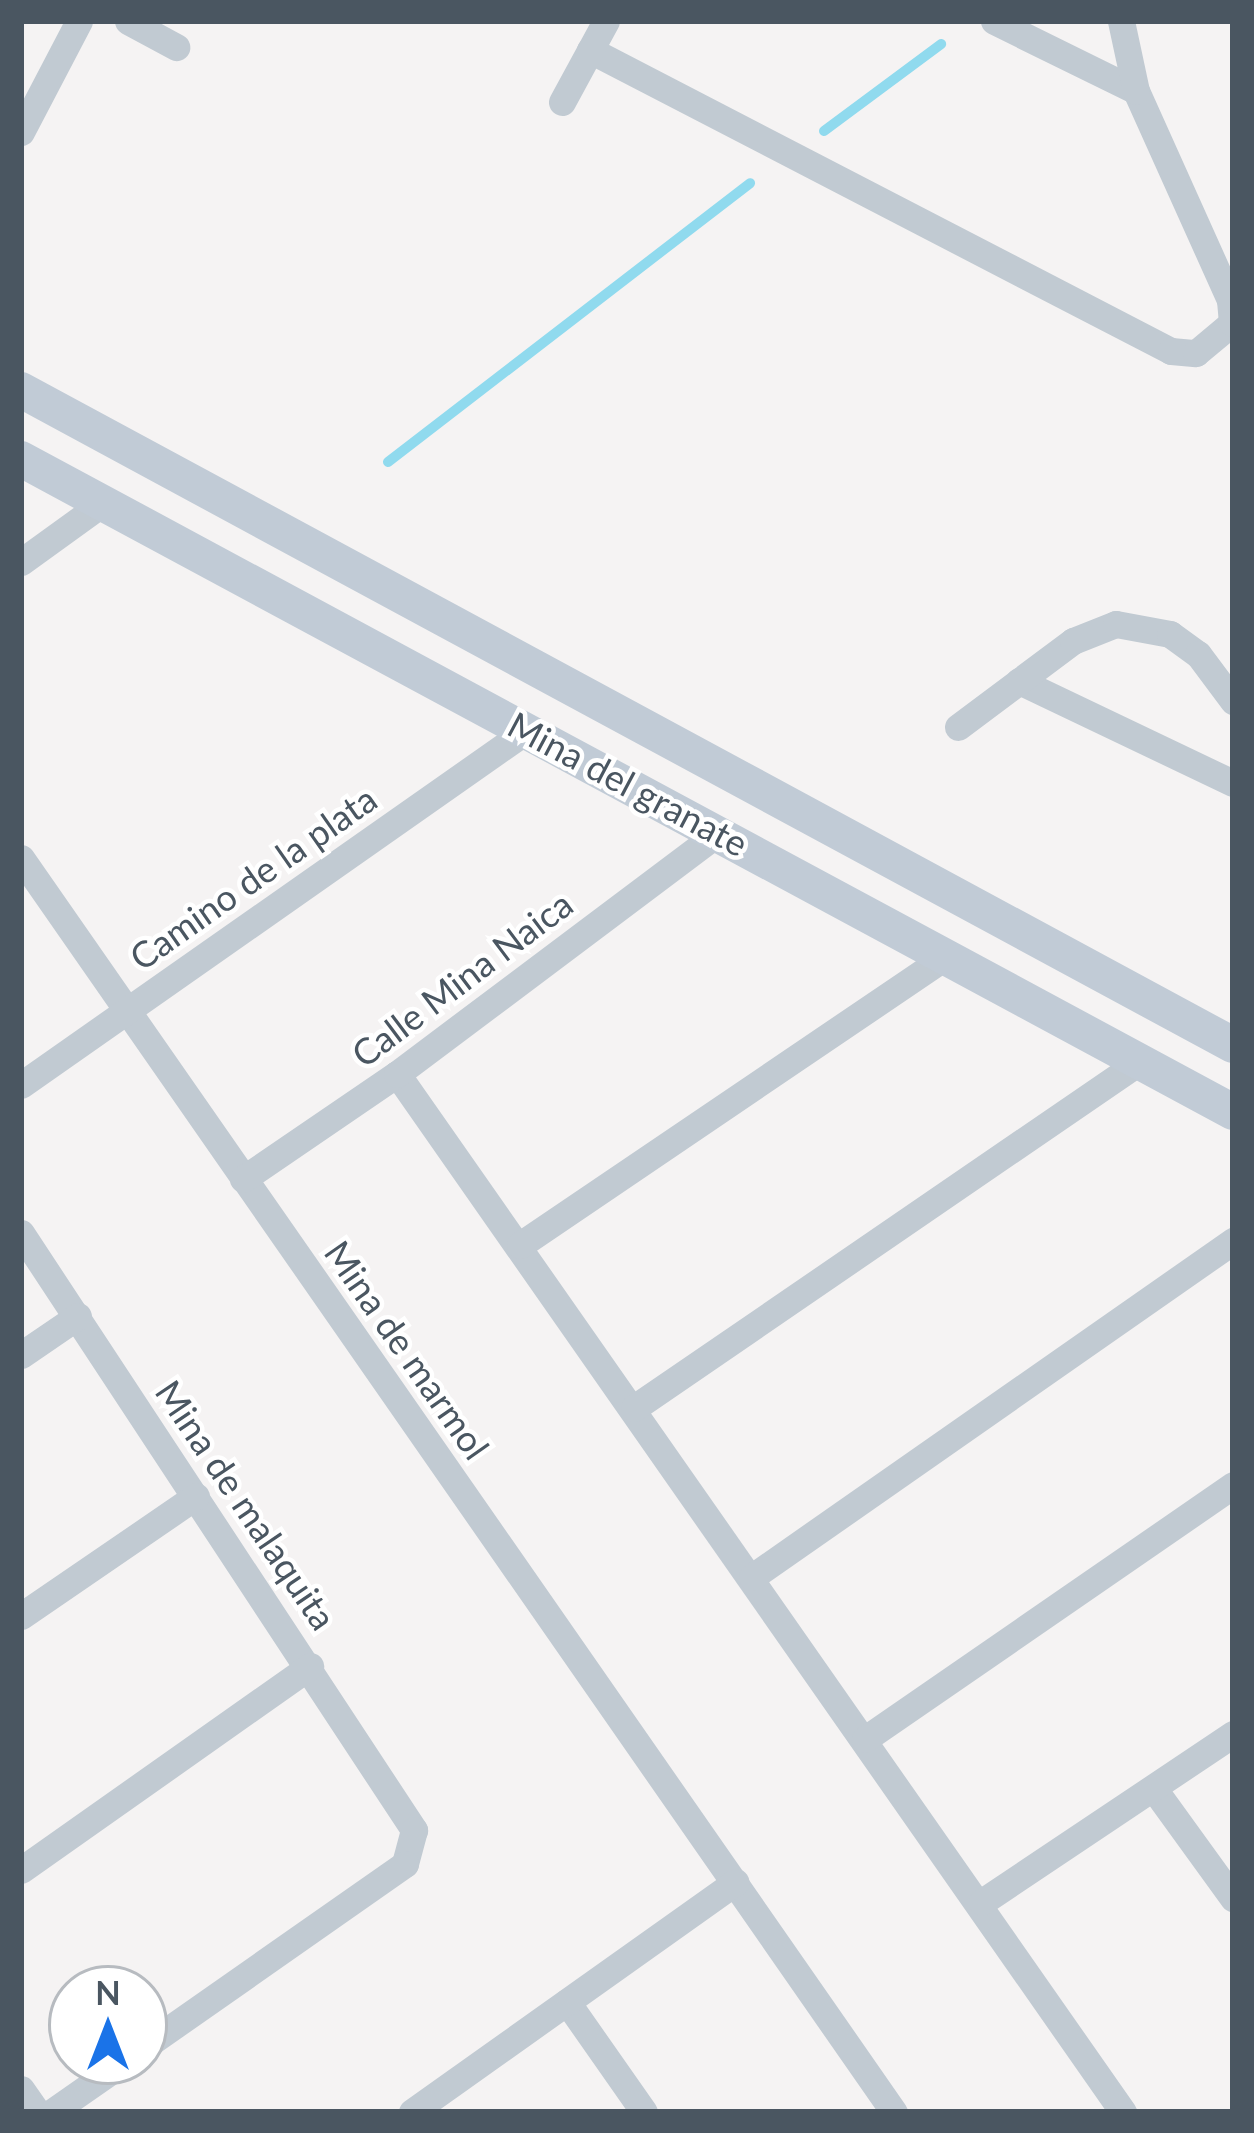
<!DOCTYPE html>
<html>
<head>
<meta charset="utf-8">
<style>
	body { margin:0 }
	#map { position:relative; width:1254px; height:2133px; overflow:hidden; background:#f5f3f3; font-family:Lato,sans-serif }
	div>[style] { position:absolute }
	.stream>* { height:10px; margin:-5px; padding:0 5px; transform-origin:5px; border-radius:5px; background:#90daee }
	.street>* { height:27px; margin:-13.5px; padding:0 13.5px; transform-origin:13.5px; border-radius:13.5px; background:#c1cad2 }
	.secondary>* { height:36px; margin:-18px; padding:0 18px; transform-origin:18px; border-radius:18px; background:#c1cbd6 }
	span { translate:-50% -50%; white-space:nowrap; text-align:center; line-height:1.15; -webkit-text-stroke:9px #fff; paint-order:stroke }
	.street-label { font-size:36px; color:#4a5661 }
	.frame { position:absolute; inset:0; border:24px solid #4a5661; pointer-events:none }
	.north { position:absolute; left:48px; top:1965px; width:120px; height:120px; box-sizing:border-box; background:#fff; border:3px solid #b7bbc0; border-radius:50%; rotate:0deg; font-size:33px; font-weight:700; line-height:48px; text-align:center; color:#4a5661 }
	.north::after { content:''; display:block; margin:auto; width:42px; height:54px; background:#1a73e8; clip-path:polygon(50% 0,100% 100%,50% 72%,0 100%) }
</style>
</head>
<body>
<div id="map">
	<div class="stream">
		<i style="left:824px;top:131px;width:146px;rotate:-36.6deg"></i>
		<i style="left:388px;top:462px;width:457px;rotate:-37.6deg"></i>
	</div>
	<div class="street">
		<i style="left:128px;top:21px;width:55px;rotate:28.4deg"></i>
		<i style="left:994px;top:21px;width:158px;rotate:26.2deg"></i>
		<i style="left:590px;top:50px;width:654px;rotate:27.39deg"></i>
		<i style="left:1171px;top:351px;width:25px;rotate:5deg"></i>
		<i style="left:1196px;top:353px;width:47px;rotate:-39.8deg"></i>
		<i style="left:1232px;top:323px;width:23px;rotate:-95deg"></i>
		<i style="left:1230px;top:300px;width:229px;rotate:-114.2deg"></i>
		<i style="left:1136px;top:91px;width:72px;rotate:-102.1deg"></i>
		<i style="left:562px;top:102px;width:92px;rotate:-61.5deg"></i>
		<i style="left:21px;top:132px;width:125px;rotate:-62.4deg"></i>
		<i style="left:21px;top:562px;width:102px;rotate:-35.9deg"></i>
		<i style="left:1019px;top:681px;width:237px;rotate:25.5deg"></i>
		<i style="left:958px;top:727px;width:144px;rotate:-36.8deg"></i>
		<i style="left:1073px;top:641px;width:46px;rotate:-21.6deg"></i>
		<i style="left:1116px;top:624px;width:55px;rotate:10.5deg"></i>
		<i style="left:1170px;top:634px;width:34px;rotate:36deg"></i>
		<i style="left:1198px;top:654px;width:59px;rotate:53.3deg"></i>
		<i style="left:21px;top:858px;width:1528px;rotate:55.16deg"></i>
		<i style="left:397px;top:1074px;width:1267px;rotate:55.03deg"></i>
		<i style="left:21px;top:1085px;width:618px;rotate:-35.05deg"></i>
		<i style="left:243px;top:1179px;width:186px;rotate:-34.3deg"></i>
		<i style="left:397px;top:1074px;width:403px;rotate:-36.9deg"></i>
		<i style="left:21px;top:1233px;width:715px;rotate:56.64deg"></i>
		<i style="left:414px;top:1830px;width:35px;rotate:105deg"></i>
		<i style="left:405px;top:1864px;width:319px;rotate:145deg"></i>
		<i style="left:520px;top:1245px;width:510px;rotate:-34.13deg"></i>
		<i style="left:21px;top:1355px;width:69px;rotate:-34.4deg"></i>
		<i style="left:634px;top:1408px;width:612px;rotate:-34.42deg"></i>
		<i style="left:752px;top:1577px;width:587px;rotate:-34.94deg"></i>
		<i style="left:21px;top:1616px;width:212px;rotate:-34.4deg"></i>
		<i style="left:865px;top:1739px;width:447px;rotate:-34.6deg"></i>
		<i style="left:1154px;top:1789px;width:135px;rotate:54.1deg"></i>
		<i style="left:21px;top:1870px;width:354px;rotate:-35.2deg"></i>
		<i style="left:982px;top:1902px;width:302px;rotate:-33.8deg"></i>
		<i style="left:567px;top:2002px;width:134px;rotate:55deg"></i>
		<i style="left:21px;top:2089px;width:28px;rotate:55deg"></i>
		<i style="left:52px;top:2112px;width:89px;rotate:-34.9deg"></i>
		<i style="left:412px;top:2112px;width:397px;rotate:-35.4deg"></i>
	</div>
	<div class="secondary">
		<i style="left:21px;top:390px;width:1378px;rotate:28.39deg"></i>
		<i style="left:21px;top:459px;width:1377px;rotate:28.31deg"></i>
	</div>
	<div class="street-label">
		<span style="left:628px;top:784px;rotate:28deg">Mina del granate</span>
		<span style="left:253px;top:878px;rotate:-35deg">Camino de la plata</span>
		<span style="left:462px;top:979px;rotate:-37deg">Calle Mina Naica</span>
		<span style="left:407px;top:1350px;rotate:55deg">Mina de marmol</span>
		<span style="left:246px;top:1505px;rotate:56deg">Mina de malaquita</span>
	</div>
	<div class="frame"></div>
	<div class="north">N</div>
</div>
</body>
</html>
